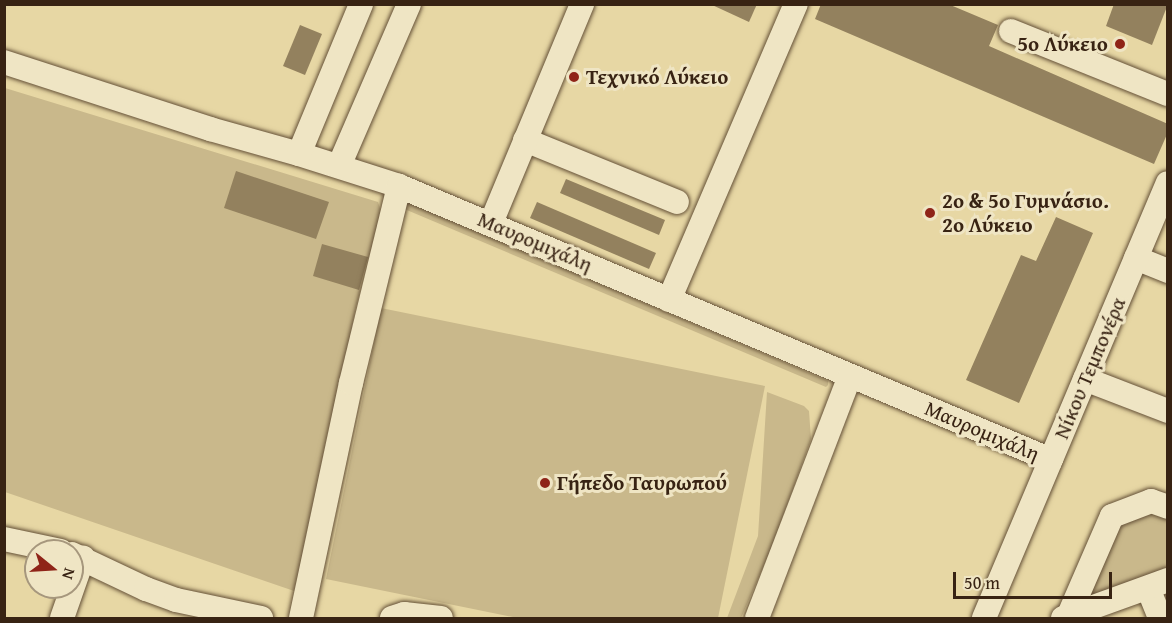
<!DOCTYPE html>
<html>
<head>
<meta charset="utf-8">
<style>
	body { margin:0 }
	#map { position:relative; width:1172px; height:623px; overflow:hidden; background:#e7d7a4; font-family:"Gentium Book Plus",serif }
	div>[style] { position:absolute }
	.green>* { inset:0; background:#c9b88b }
	.building>* { inset:0; background:#93815e }
	.roads { filter:drop-shadow(0 0 2px #645037) drop-shadow(0 0 2px #645037) }
	.minor>* { height:24px; margin:-12px; padding:0 12px; transform-origin:12px; border-radius:12px; background:#efe5c4 }
	.dots>* { width:16px; height:16px; translate:-50% -50%; box-sizing:border-box; border:3px solid #efe5c4; border-radius:50% }
	span { translate:-50% -50%; white-space:nowrap; text-align:center; line-height:1.15; -webkit-text-stroke:6px #efe5c4; paint-order:stroke }
	.poi-label { font-size:21px; color:#382313; font-weight:700 }
	.right { translate:-100% -50%; text-align:right }
	.left { translate:0 -50%; text-align:left }
	.street-label { font-size:21px; color:#382313 }
	.frame { position:absolute; inset:0; border:6px solid #382313; pointer-events:none }
	.north { position:absolute; left:24px; top:539px; width:60px; height:60px; box-sizing:border-box; background:#efe5c4; border:2px solid #a6977d; border-radius:50%; rotate:108deg; font-size:16px; font-weight:700; line-height:24px; text-align:center; color:#382313 }
	.north::after { content:''; display:block; margin:auto; width:21px; height:27px; background:#8f2418; clip-path:polygon(50% 0,100% 100%,50% 72%,0 100%) }
	.scale { position:absolute; left:953px; top:572px; width:159px; height:27px; box-sizing:border-box; border:3px solid #382313; border-top:0; padding-left:8px; font-size:18px; line-height:21px; white-space:nowrap; color:#382313; -webkit-text-stroke:4px #efe5c4; paint-order:stroke }
</style>
</head>
<body>
<div id="map">
	<div class="green">
		<i style="clip-path:polygon(5px 88px,378px 202px,381px 211px,356px 307px,297px 592px,5px 492px)"></i>
		<i style="clip-path:polygon(404px 201px,828px 381px,828px 385px,826px 387px,402px 208px)"></i>
		<i style="clip-path:polygon(381px 308px,765px 386px,718px 618px,518px 618px,326px 579px)"></i>
		<i style="clip-path:polygon(767px 392px,804px 406px,809px 411px,811px 439px,771px 549px,741px 618px,727px 618px,758px 536px)"></i>
		<i style="clip-path:polygon(1167px 512px,1167px 580px,1072px 615px,1114px 519px)"></i>
	</div>
	<div class="building">
		<i style="clip-path:polygon(710px 4px,757px 4px,749px 22px)"></i>
		<i style="clip-path:polygon(821px 4px,948px 4px,998px 25px,989px 46px,1168px 124px,1168px 132px,1154px 164px,815px 19px)"></i>
		<i style="clip-path:polygon(1114px 4px,1168px 4px,1152px 45px,1106px 26px)"></i>
		<i style="clip-path:polygon(300px 25px,322px 34px,305px 75px,283px 66px)"></i>
		<i style="clip-path:polygon(236px 171px,329px 202px,316px 239px,224px 208px)"></i>
		<i style="clip-path:polygon(566px 179px,665px 220px,659px 235px,560px 193px)"></i>
		<i style="clip-path:polygon(537px 202px,656px 253px,649px 269px,530px 218px)"></i>
		<i style="clip-path:polygon(1056px 217px,1093px 233px,1019px 403px,966px 380px,1021px 255px,1036px 261px)"></i>
		<i style="clip-path:polygon(322px 244px,368px 257px,359px 290px,313px 276px)"></i>
	</div>
	<div class="roads">
		<div class="minor">
			<i style="left:1011px;top:31px;width:169px;rotate:21.9deg"></i>
			<i style="left:4px;top:62px;width:217px;rotate:18deg"></i>
			<i style="left:210px;top:129px;width:92px;rotate:15.7deg"></i>
			<i style="left:299px;top:154px;width:105px;rotate:17.7deg"></i>
			<i style="left:399px;top:186px;width:707px;rotate:22.79deg"></i>
			<i style="left:525px;top:140px;width:164px;rotate:22.2deg"></i>
			<i style="left:299px;top:154px;width:162px;rotate:-67.5deg"></i>
			<i style="left:339px;top:166px;width:176px;rotate:-66.6deg"></i>
			<i style="left:491px;top:223px;width:237px;rotate:-67.4deg"></i>
			<i style="left:1136px;top:258px;width:35px;rotate:22deg"></i>
			<i style="left:669px;top:300px;width:322px;rotate:-66.8deg"></i>
			<i style="left:1085px;top:379px;width:89px;rotate:21.1deg"></i>
			<i style="left:4px;top:539px;width:58px;rotate:11.9deg"></i>
			<i style="left:72px;top:554px;width:82px;rotate:25.3deg"></i>
			<i style="left:146px;top:589px;width:32px;rotate:20deg"></i>
			<i style="left:176px;top:600px;width:87px;rotate:12deg"></i>
			<i style="left:1148px;top:588px;width:32px;rotate:68deg"></i>
			<i style="left:1068px;top:617px;width:110px;rotate:-66.5deg"></i>
			<i style="left:1112px;top:516px;width:42px;rotate:-21deg"></i>
			<i style="left:1151px;top:501px;width:18px;rotate:19deg"></i>
			<i style="left:62px;top:618px;width:64px;rotate:-70.7deg"></i>
			<i style="left:301px;top:618px;width:240px;rotate:-78deg"></i>
			<i style="left:351px;top:383px;width:203px;rotate:-76.3deg"></i>
			<i style="left:392px;top:618px;width:13px;rotate:-18deg"></i>
			<i style="left:404px;top:614px;width:37px;rotate:6deg"></i>
			<i style="left:757px;top:618px;width:259px;rotate:-69deg"></i>
			<i style="left:984px;top:618px;width:472px;rotate:-67.1deg"></i>
			<i style="left:1063px;top:618px;width:112px;rotate:-19.9deg"></i>
		</div>
	</div>
	<div class="dots">
		<i style="left:1120px;top:44px;background:#8f2418"></i>
		<i style="left:574px;top:77px;background:#8f2418"></i>
		<i style="left:930px;top:213px;background:#8f2418"></i>
		<i style="left:545px;top:483px;background:#8f2418"></i>
	</div>
	<div class="poi-label">
		<span class="right" style="left:1108px;top:44px">5ο Λύκειο</span>
		<span class="left" style="left:586px;top:77px">Τεχνικό Λύκειο</span>
		<span class="left" style="left:942px;top:213px">2ο &amp; 5ο Γυμνάσιο.<br>2ο Λύκειο</span>
		<span class="left" style="left:557px;top:483px">Γήπεδο Ταυρωπού</span>
	</div>
	<div class="street-label">
		<span style="left:535px;top:242px;rotate:23deg">Μαυρομιχάλη</span>
		<span style="left:1090px;top:368px;rotate:-67deg">Νίκου Τεμπονέρα</span>
		<span style="left:982px;top:431px;rotate:23deg">Μαυρομιχάλη</span>
	</div>
	<div class="frame"></div>
	<div class="north">N</div>
	<div class="scale">50 m</div>
</div>
</body>
</html>
